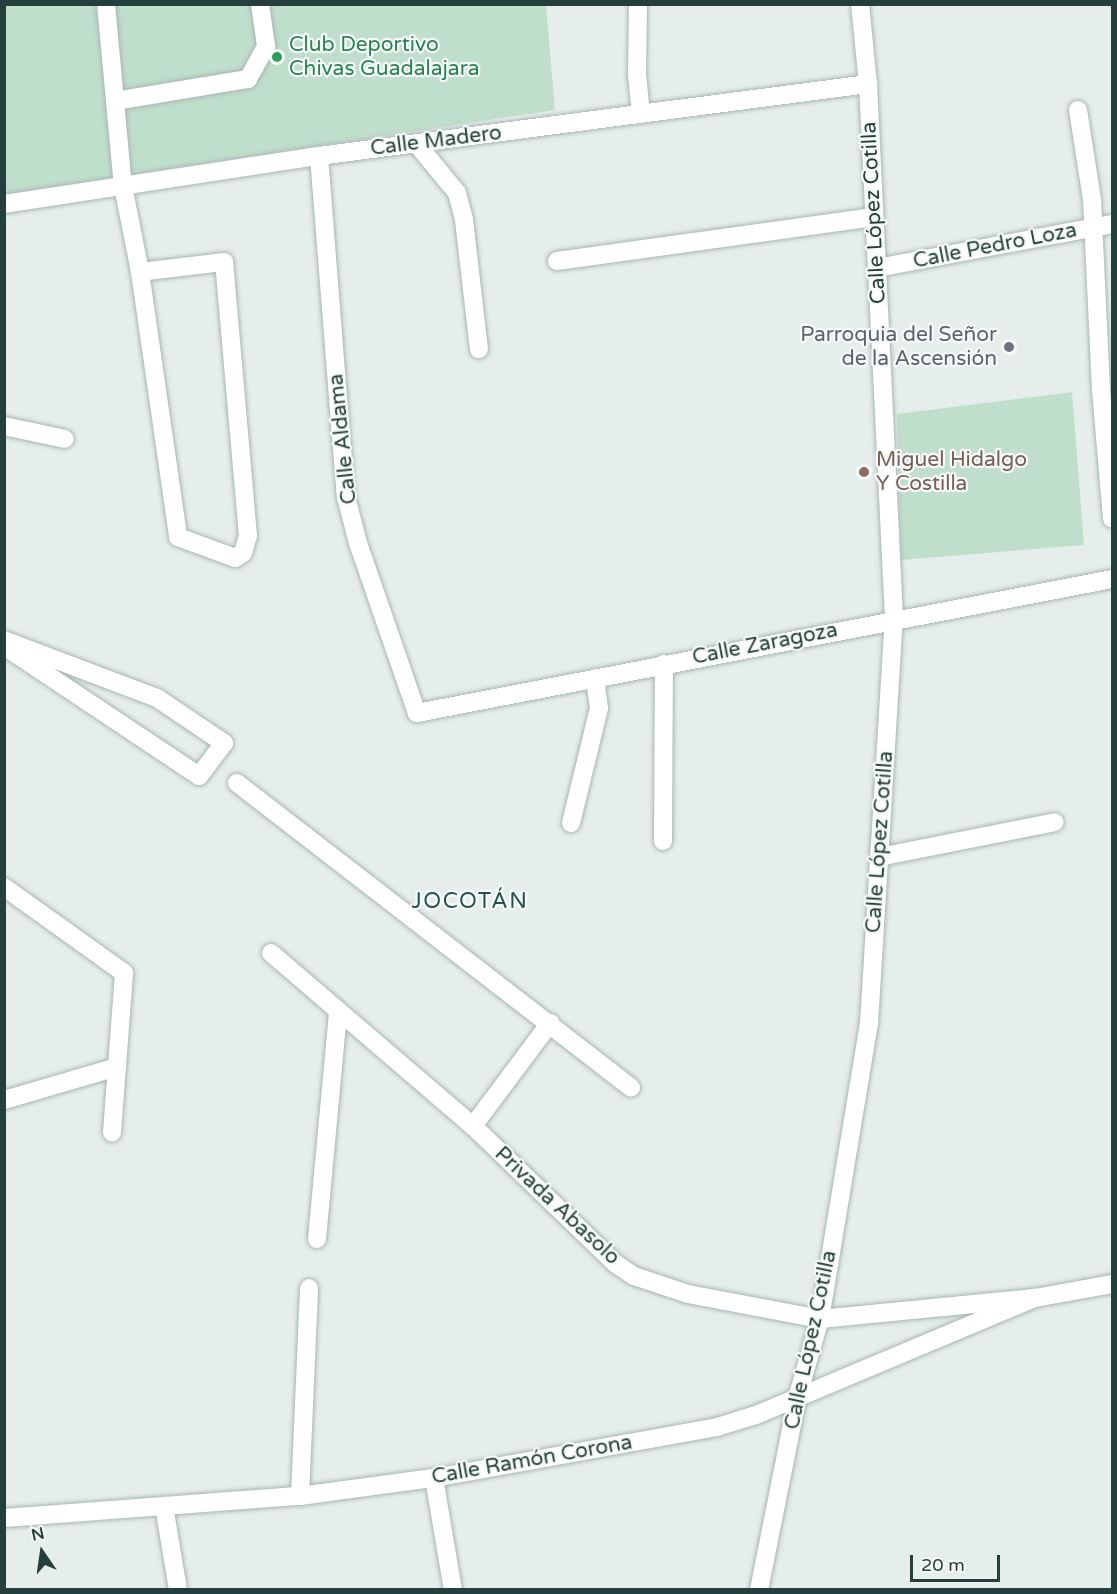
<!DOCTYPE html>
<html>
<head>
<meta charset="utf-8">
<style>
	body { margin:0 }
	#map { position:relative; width:1117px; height:1594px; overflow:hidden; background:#e6eeec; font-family:"Varela Round",sans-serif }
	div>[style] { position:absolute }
	.green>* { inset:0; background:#c0decc }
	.roads { filter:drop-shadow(0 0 2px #a8b6b4) drop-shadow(0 0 2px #a8b6b4) }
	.minor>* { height:18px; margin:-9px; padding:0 9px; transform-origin:9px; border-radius:9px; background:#fff }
	.dots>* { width:16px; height:16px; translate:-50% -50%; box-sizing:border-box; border:3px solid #f7fbf9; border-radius:50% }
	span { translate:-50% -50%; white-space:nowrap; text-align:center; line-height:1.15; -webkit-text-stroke:4.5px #f7fbf9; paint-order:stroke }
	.leisure-label { font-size:21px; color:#27864d }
	.left { translate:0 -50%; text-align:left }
	.street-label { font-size:21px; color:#25403c }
	.worship-label { font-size:21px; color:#5b616d }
	.right { translate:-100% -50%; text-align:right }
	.education-label { font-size:21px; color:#785e54 }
	.neighbourhood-label { font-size:22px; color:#21524d; letter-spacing:1.5px }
	.frame { position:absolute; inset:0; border:6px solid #25403c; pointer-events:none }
	.north { position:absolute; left:12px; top:1522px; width:60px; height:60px; -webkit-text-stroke:4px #f7fbf9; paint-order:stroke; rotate:347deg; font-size:16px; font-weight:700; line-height:24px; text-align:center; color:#25403c }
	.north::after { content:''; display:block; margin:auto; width:21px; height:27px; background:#25403c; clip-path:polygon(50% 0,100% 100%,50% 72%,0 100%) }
	.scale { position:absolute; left:910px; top:1555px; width:90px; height:27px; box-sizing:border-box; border:3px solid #25403c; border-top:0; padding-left:8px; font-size:18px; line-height:21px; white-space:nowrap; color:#25403c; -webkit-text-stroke:4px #f7fbf9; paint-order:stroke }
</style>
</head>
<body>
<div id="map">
	<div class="green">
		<i style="clip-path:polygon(5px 5px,546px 5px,555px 110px,5px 194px)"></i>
		<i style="clip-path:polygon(1072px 392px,1084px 545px,901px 560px,897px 414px)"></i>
	</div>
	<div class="roads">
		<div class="minor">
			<i style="left:106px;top:4px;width:183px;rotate:84.7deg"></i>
			<i style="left:123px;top:186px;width:88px;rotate:78.8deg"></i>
			<i style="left:140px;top:272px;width:268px;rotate:81.8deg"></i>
			<i style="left:178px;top:537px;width:61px;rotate:20.2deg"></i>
			<i style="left:235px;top:558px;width:9px;rotate:-32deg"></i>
			<i style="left:243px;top:553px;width:18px;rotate:-74deg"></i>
			<i style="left:248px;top:536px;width:275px;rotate:-95deg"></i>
			<i style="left:224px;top:262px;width:85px;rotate:173.2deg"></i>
			<i style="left:638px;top:4px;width:70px;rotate:90.8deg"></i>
			<i style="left:637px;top:74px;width:40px;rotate:84.3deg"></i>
			<i style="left:115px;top:101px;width:135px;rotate:-9.4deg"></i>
			<i style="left:248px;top:79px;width:38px;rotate:-61deg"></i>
			<i style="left:266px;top:46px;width:42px;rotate:-98.1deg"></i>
			<i style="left:1078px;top:110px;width:90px;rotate:81.1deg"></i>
			<i style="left:1092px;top:199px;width:191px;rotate:87.3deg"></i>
			<i style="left:1101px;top:390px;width:129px;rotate:85.1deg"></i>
			<i style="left:416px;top:143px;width:65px;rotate:50.6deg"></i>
			<i style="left:457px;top:193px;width:28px;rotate:75deg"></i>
			<i style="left:464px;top:220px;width:130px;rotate:83.4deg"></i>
			<i style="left:319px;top:156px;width:342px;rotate:85.5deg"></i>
			<i style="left:346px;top:497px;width:48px;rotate:75.4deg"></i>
			<i style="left:358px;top:543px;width:180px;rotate:70.9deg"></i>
			<i style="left:417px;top:713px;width:708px;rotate:-10.91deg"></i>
			<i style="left:4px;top:204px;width:319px;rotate:-8.7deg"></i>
			<i style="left:319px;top:156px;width:554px;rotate:-7.47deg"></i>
			<i style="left:557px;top:261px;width:320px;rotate:-7.9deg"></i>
			<i style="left:877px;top:268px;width:239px;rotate:-10.6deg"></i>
			<i style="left:4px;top:426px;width:62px;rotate:12deg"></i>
			<i style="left:4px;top:640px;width:164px;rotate:20.8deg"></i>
			<i style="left:157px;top:698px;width:81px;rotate:33.9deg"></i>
			<i style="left:224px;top:743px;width:41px;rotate:127.1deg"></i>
			<i style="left:199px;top:776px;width:234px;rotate:-146.3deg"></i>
			<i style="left:237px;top:783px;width:498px;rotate:37.7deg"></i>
			<i style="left:571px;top:823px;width:118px;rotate:-76.3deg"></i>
			<i style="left:599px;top:708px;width:30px;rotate:-98deg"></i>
			<i style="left:663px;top:841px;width:177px;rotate:-89.7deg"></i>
			<i style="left:879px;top:857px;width:179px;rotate:-11.2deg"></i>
			<i style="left:4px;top:887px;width:148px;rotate:35.6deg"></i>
			<i style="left:124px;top:973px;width:160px;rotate:94.3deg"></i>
			<i style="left:271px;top:953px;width:266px;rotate:40.6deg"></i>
			<i style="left:473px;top:1126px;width:199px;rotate:44deg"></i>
			<i style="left:616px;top:1264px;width:22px;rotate:34deg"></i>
			<i style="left:634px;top:1276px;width:57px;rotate:18.4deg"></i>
			<i style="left:688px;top:1294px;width:134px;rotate:10.7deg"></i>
			<i style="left:820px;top:1319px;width:216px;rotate:-5.6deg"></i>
			<i style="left:1035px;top:1298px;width:78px;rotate:-10.3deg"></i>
			<i style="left:4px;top:1100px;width:118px;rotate:-16.3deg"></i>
			<i style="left:473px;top:1126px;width:129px;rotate:-53.2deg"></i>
			<i style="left:317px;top:1239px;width:229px;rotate:-84.7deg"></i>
			<i style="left:434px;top:1478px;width:114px;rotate:80.4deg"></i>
			<i style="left:300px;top:1496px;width:208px;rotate:-87.5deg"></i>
			<i style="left:164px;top:1506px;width:85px;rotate:80.5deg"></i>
			<i style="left:4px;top:1518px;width:297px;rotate:-4.3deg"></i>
			<i style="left:300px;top:1496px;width:135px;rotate:-7.7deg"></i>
			<i style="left:434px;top:1478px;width:288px;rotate:-10.2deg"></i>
			<i style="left:717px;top:1427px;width:41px;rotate:-17.1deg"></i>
			<i style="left:756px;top:1415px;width:303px;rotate:-22.8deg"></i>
			<i style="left:759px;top:1590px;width:199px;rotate:-78.7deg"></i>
			<i style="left:798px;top:1395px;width:79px;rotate:-73.9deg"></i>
			<i style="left:820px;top:1319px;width:299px;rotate:-80.6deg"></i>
			<i style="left:869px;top:1024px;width:406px;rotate:-86.5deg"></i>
			<i style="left:894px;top:619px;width:536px;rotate:-92.78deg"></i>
			<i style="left:868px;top:84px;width:80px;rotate:-95.7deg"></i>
		</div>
	</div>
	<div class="dots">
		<i style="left:277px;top:57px;background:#2e9e5b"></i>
		<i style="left:1009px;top:347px;background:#6b7280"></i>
		<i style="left:864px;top:472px;background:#8d6e63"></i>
	</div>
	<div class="leisure-label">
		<span class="left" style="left:289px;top:57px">Club Deportivo<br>Chivas Guadalajara</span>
	</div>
	<div class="street-label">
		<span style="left:436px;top:141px;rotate:-7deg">Calle Madero</span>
		<span style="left:874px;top:213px;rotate:-93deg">Calle López Cotilla</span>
		<span style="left:995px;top:246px;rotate:-11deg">Calle Pedro Loza</span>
		<span style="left:343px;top:439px;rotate:-96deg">Calle Aldama</span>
		<span style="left:765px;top:644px;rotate:-11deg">Calle Zaragoza</span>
		<span style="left:880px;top:842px;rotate:-86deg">Calle López Cotilla</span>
		<span style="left:557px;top:1206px;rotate:43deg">Privada Abasolo</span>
		<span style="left:811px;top:1340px;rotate:-78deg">Calle López Cotilla</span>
		<span style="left:532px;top:1460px;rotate:-10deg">Calle Ramón Corona</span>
	</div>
	<div class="worship-label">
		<span class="right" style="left:997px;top:347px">Parroquia del Señor<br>de la Ascensión</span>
	</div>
	<div class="education-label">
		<span class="left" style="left:876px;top:472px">Miguel Hidalgo<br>Y Costilla</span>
	</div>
	<div class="neighbourhood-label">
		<span style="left:470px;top:902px">JOCOTÁN</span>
	</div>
	<div class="frame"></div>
	<div class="north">N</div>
	<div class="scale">20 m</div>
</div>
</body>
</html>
